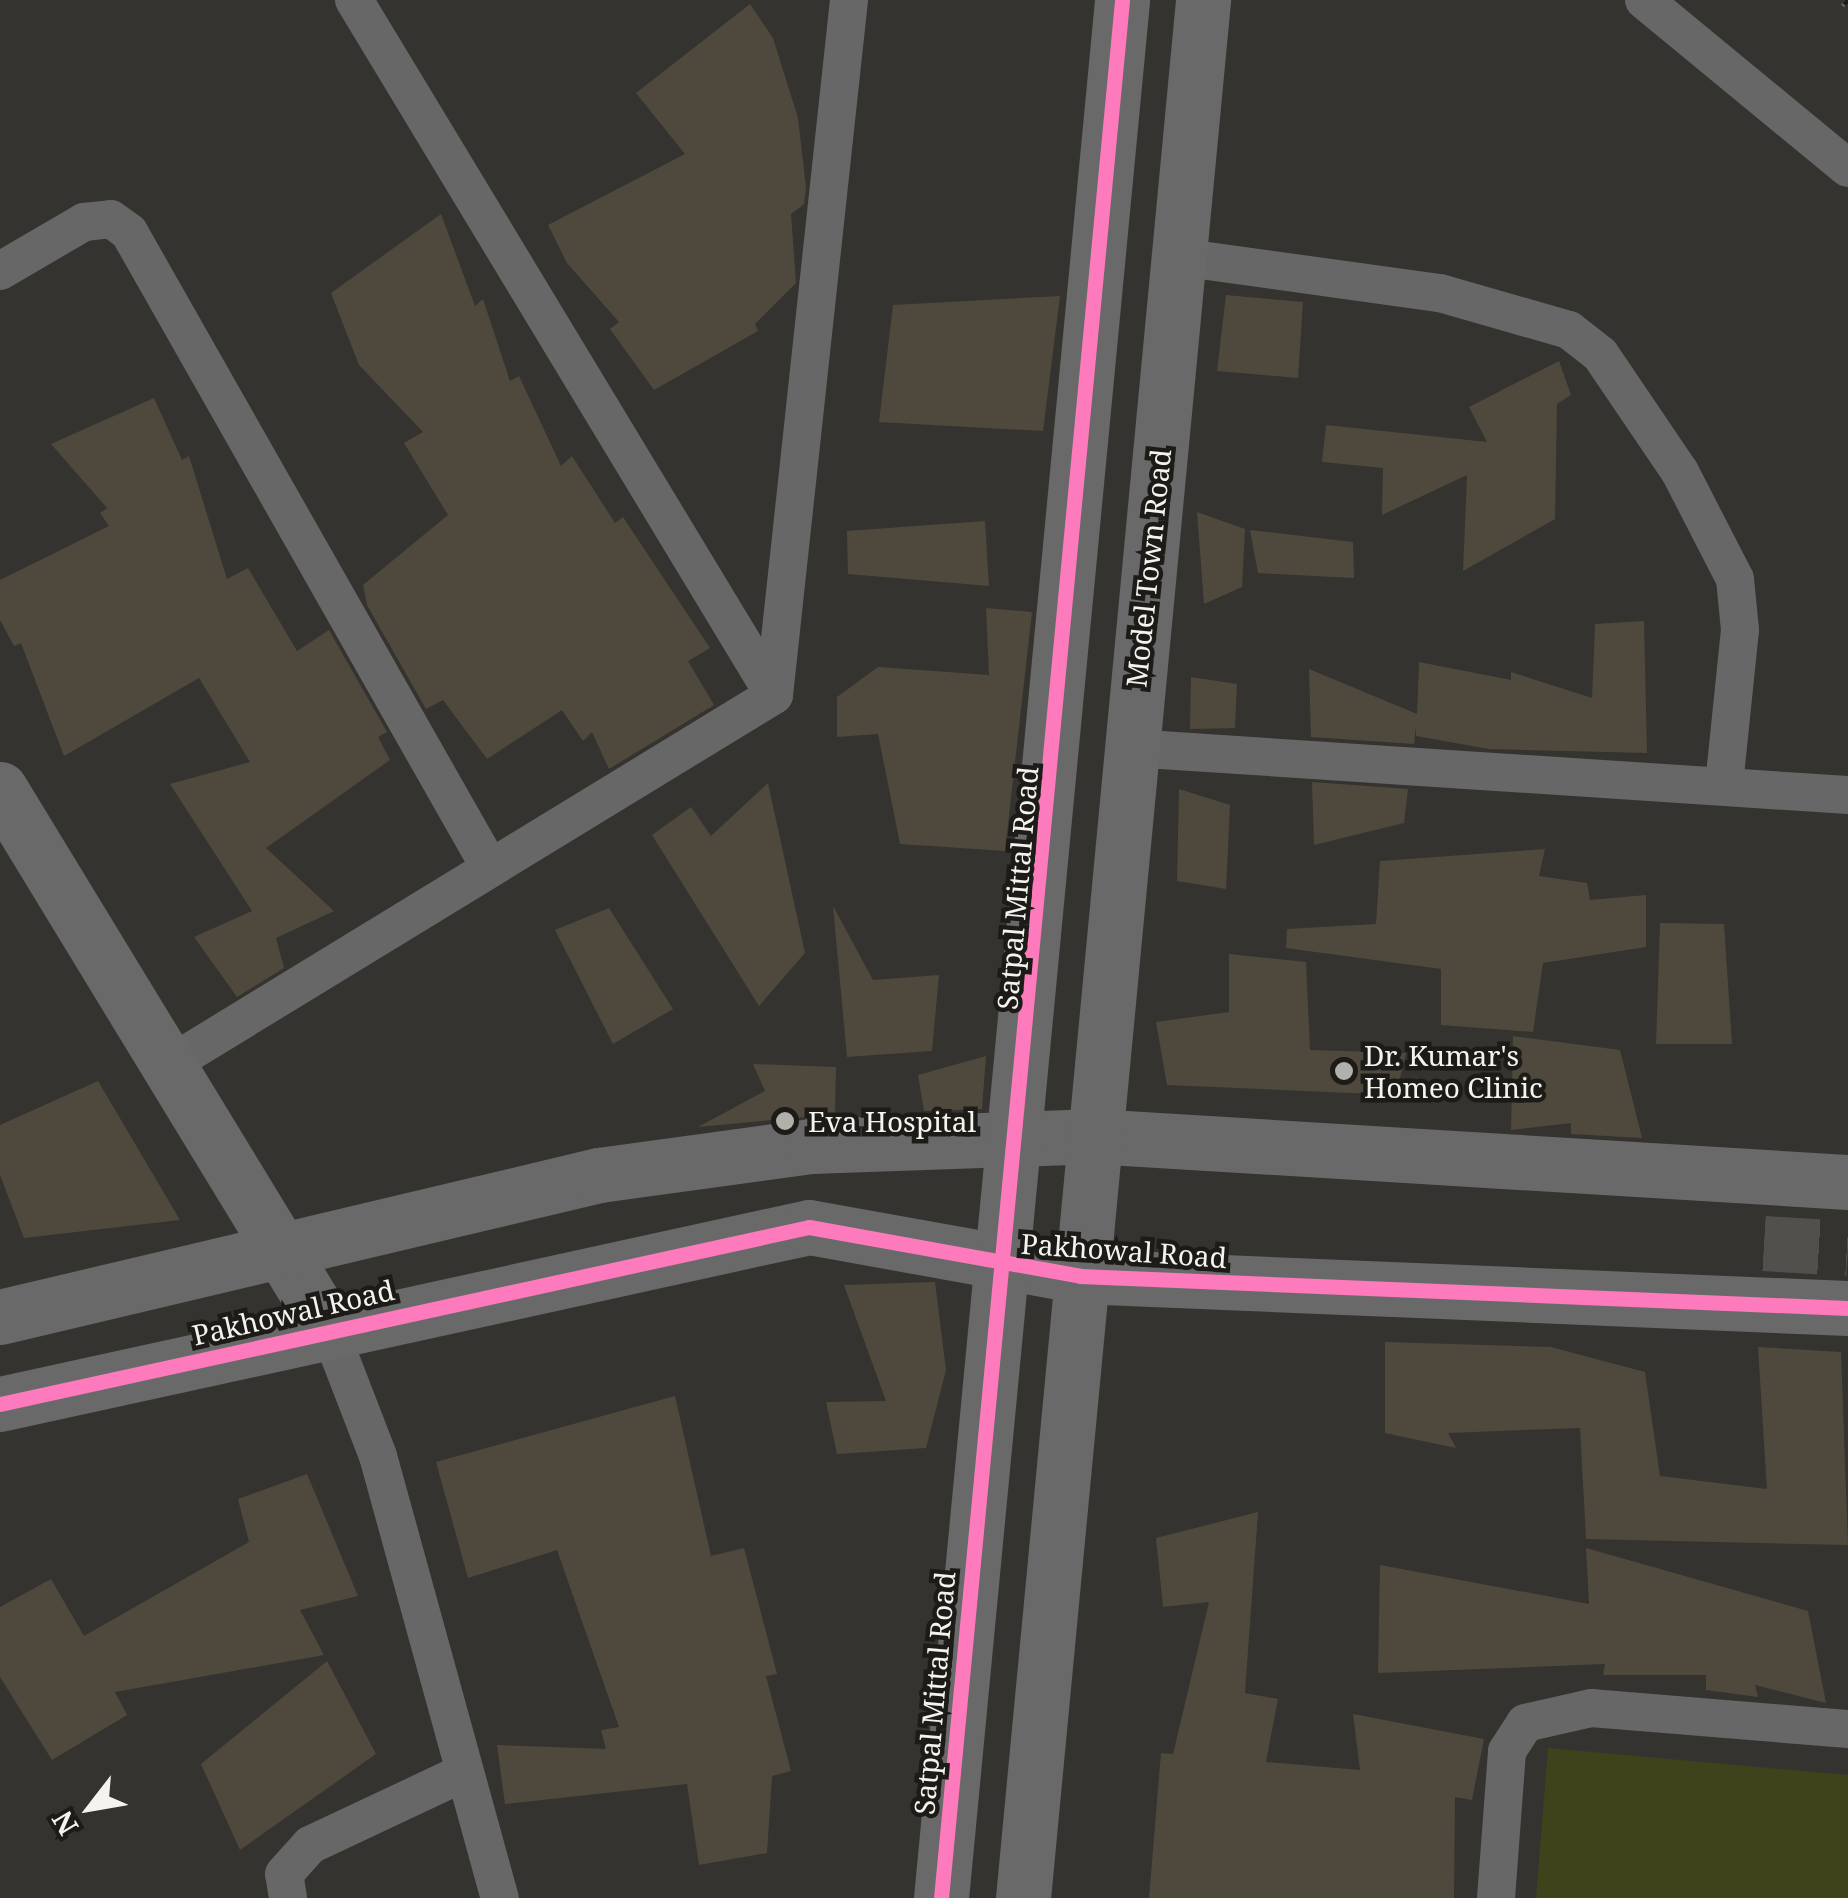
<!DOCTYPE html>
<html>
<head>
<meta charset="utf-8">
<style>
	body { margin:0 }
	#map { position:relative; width:1848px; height:1898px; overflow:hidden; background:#34332f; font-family:"Noto Serif",serif }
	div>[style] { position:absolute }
	.green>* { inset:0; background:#3f431b }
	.building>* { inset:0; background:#4e493c }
	.secondary-tunnel>* { height:55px; margin-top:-27.5px; transform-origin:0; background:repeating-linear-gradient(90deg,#51504c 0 55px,transparent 0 83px) }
	.street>* { height:38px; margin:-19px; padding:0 19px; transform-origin:19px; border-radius:19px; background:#686768 }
	.secondary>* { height:55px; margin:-27.5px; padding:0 27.5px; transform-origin:27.5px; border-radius:27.5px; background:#6a6969 }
	.rail>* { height:11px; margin-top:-5.5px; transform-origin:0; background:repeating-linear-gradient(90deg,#1d1b18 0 22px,#696966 0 44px); box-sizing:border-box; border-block:2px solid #696966 }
	.cycleway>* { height:15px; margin:-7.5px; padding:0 7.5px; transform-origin:7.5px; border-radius:7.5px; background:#fd7abc }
	.dots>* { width:28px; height:28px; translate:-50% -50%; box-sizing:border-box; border:5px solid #1d1b18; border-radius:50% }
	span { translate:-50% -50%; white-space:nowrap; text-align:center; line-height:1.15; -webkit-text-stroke:9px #1d1b18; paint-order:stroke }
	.street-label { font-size:28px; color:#f5f3ee }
	.poi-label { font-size:28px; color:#f5f3ee }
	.left { translate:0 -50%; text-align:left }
	.north { position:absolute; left:40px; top:1758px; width:100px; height:100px; -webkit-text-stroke:8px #1d1b18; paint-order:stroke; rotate:239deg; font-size:28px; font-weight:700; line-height:40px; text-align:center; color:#f5f3ee }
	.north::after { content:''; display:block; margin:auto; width:35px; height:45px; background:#f5f3ee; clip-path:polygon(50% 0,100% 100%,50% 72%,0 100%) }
</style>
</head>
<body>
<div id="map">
	<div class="green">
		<i style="clip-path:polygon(1548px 1748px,1848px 1775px,1848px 1898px,1536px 1898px)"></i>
	</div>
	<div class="building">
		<i style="clip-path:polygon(750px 4px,773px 38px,798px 118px,806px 187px,804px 204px,791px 214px,796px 283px,755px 324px,758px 331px,654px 390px,610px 329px,619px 322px,567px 263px,548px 225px,685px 154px,636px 93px)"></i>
		<i style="clip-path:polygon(441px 214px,475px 306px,483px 299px,510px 381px,519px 376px,561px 466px,572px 456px,615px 523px,623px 517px,710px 648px,688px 661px,714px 705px,609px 769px,592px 732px,583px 741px,562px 710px,487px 759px,443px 700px,426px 709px,367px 605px,363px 585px,448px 515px,404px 443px,423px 432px,359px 365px,331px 293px)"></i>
		<i style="clip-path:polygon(1226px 295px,1303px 302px,1298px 378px,1217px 371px)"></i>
		<i style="clip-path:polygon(1060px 296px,1043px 431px,879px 422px,893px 305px)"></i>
		<i style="clip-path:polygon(1559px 361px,1571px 395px,1557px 404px,1555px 519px,1463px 571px,1467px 475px,1382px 515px,1383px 468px,1322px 462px,1326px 425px,1487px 442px,1469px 407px)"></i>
		<i style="clip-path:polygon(154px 398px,182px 460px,189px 456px,227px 579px,248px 568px,297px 651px,329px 630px,387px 732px,378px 737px,390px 760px,266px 848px,334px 911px,276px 938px,284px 968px,237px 997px,194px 937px,252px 911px,170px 784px,250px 762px,199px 678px,64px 756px,21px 643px,14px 646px,0 620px,0 580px,109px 526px,100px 513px,107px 508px,51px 444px)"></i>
		<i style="clip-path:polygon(1197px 512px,1245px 529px,1242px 587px,1204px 604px)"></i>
		<i style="clip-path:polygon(985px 521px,989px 586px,848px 574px,847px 531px)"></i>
		<i style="clip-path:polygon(1250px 530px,1353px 542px,1354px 578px,1258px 573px)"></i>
		<i style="clip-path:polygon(986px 608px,1032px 612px,1005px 851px,900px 844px,878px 734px,837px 737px,837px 697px,878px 667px,989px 675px)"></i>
		<i style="clip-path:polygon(1644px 621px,1647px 753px,1489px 749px,1416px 736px,1416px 726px,1414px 744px,1311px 737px,1309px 669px,1417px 714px,1419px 662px,1511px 680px,1511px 672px,1592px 698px,1595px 624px)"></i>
		<i style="clip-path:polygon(1191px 677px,1237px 684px,1235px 728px,1190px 729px)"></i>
		<i style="clip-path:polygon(1312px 782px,1408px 789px,1404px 823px,1314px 845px)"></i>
		<i style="clip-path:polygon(768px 783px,805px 953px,759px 1006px,652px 835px,691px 807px,711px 836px)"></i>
		<i style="clip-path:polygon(1179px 789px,1230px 805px,1226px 889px,1177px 881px)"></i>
		<i style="clip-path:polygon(1545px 849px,1539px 876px,1587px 883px,1590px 900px,1646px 895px,1646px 947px,1543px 963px,1533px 1032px,1441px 1025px,1441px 969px,1286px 948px,1287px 929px,1376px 924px,1380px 861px)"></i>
		<i style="clip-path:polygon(833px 906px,873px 980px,939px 975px,932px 1051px,847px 1057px)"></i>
		<i style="clip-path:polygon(609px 908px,673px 1009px,613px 1044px,555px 930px)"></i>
		<i style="clip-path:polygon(1660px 923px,1724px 924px,1732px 1044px,1656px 1044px)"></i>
		<i style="clip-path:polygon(1229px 954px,1306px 962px,1310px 1050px,1406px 1053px,1396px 1095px,1167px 1085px,1156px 1022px,1229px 1012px)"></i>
		<i style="clip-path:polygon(1513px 1036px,1620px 1050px,1642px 1138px,1571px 1134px,1571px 1123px,1511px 1130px)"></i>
		<i style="clip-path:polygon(986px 1056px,982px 1109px,924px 1111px,918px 1075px)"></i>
		<i style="clip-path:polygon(753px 1064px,836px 1067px,835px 1114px,698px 1127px,765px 1091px)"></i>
		<i style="clip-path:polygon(98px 1081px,180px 1220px,24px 1238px,0 1175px,0 1125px)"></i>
		<i style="clip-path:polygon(935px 1282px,946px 1370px,926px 1448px,837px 1454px,826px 1402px,886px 1401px,844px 1285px)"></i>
		<i style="clip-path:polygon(1385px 1342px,1551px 1347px,1645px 1372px,1660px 1476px,1767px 1489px,1758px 1347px,1841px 1352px,1848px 1545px,1586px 1539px,1580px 1428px,1448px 1433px,1456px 1448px,1385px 1433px)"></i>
		<i style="clip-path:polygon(675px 1396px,711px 1556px,744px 1548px,777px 1674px,766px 1676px,791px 1771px,772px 1776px,767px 1853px,699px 1865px,687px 1784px,505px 1804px,497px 1745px,606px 1749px,601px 1730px,619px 1727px,557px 1550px,468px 1578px,436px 1462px)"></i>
		<i style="clip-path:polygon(307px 1474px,358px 1596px,300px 1610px,324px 1655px,115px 1692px,127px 1715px,52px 1760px,0 1677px,0 1607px,51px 1579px,84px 1636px,249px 1542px,238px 1499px)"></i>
		<i style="clip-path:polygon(1258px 1512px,1245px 1693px,1278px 1699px,1266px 1762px,1360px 1770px,1353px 1714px,1484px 1739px,1472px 1800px,1455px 1797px,1454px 1898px,1149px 1898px,1161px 1753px,1173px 1754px,1209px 1602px,1163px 1607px,1156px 1538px)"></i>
		<i style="clip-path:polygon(1586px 1548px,1808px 1611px,1826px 1703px,1755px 1685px,1758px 1697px,1706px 1690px,1706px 1675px,1603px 1675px,1605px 1664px,1378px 1673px,1380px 1565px,1589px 1604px)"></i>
		<i style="clip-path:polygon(327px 1661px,376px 1754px,240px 1850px,201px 1764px)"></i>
	</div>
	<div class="secondary-tunnel">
		<i style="left:1764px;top:1243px;width:84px;rotate:3.4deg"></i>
	</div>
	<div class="street">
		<i style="left:354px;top:0;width:812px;rotate:58.85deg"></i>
		<i style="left:1644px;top:0;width:264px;rotate:39.5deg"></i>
		<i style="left:1179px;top:257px;width:263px;rotate:7.9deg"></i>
		<i style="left:1440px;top:293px;width:134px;rotate:16deg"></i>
		<i style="left:1569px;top:330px;width:39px;rotate:38deg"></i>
		<i style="left:1600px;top:354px;width:143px;rotate:55.9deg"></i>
		<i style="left:1680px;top:472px;width:120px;rotate:62.8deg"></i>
		<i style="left:1735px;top:579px;width:51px;rotate:84.4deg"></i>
		<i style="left:1740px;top:630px;width:157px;rotate:95.9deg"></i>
		<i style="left:0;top:271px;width:97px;rotate:-30.3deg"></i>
		<i style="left:84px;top:222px;width:27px;rotate:-6deg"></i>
		<i style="left:111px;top:219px;width:22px;rotate:36deg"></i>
		<i style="left:129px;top:232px;width:729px;rotate:60.41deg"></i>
		<i style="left:1130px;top:748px;width:720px;rotate:3.75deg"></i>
		<i style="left:167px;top:1066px;width:711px;rotate:-31.43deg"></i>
		<i style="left:774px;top:695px;width:699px;rotate:-83.84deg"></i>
		<i style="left:329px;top:1329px;width:136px;rotate:68.9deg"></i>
		<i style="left:378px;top:1456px;width:459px;rotate:74.6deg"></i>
		<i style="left:288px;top:1898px;width:24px;rotate:-99deg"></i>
		<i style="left:284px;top:1874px;width:39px;rotate:-48deg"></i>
		<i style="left:310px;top:1845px;width:169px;rotate:-25.2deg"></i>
		<i style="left:1496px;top:1898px;width:147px;rotate:-85.7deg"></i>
		<i style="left:1507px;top:1751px;width:33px;rotate:-57deg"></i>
		<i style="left:1525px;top:1723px;width:68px;rotate:-12.8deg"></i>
		<i style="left:1591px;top:1708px;width:258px;rotate:4.7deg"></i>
	</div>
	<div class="secondary">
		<i style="left:0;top:789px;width:632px;rotate:58.65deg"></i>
		<i style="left:0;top:1317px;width:616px;rotate:-13.34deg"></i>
		<i style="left:599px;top:1175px;width:214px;rotate:-7.8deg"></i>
		<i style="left:811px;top:1146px;width:281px;rotate:-2deg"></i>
		<i style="left:1092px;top:1136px;width:757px;rotate:3.48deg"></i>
		<i style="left:0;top:1404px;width:828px;rotate:-12.34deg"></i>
		<i style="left:809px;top:1227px;width:275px;rotate:10.2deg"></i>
		<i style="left:1080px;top:1276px;width:769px;rotate:2.39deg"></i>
		<i style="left:941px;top:1898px;width:1907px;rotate:-84.55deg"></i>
		<i style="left:1023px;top:1898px;width:1907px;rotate:-84.58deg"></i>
	</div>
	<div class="rail">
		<i style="left:1845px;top:0;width:4px;rotate:45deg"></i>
	</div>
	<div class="cycleway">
		<i style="left:0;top:1404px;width:828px;rotate:-12.34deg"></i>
		<i style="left:809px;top:1227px;width:275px;rotate:10.2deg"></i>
		<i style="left:1080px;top:1276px;width:769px;rotate:2.39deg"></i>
		<i style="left:941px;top:1898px;width:1907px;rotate:-84.55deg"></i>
	</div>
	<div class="dots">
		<i style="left:1344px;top:1071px;background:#b1b0ab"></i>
		<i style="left:785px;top:1121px;background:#b1b0ab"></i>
	</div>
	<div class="street-label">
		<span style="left:1148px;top:568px;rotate:-84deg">Model Town Road</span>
		<span style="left:1017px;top:888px;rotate:-85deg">Satpal Mittal Road</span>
		<span style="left:1124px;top:1250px;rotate:4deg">Pakhowal Road</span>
		<span style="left:293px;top:1312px;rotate:-13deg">Pakhowal Road</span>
		<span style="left:934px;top:1693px;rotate:-85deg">Satpal Mittal Road</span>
	</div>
	<div class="poi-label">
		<span class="left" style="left:1364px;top:1071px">Dr. Kumar's<br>Homeo Clinic</span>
		<span class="left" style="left:808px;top:1121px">Eva Hospital</span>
	</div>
	<div class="north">N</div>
</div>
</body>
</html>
